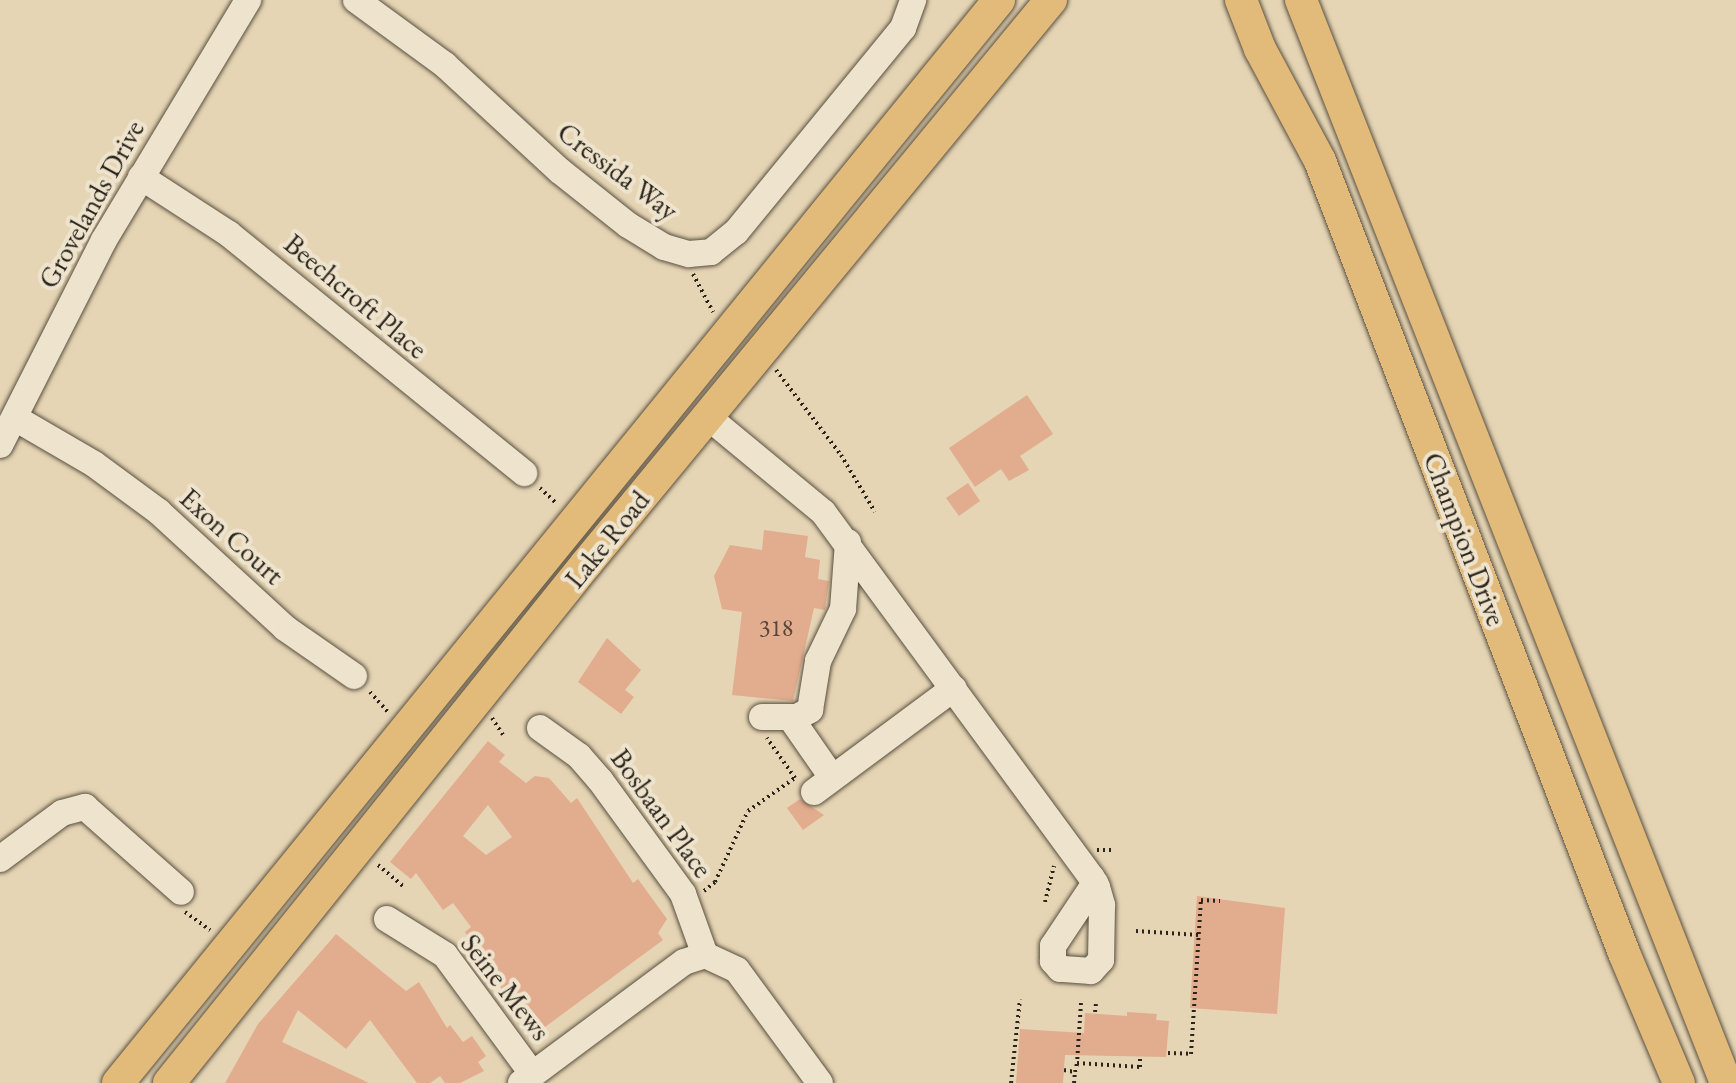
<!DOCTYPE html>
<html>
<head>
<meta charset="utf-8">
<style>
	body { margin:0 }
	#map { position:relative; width:1736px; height:1083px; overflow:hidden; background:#e5d5b4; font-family:"EB Garamond",serif }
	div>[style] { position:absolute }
	.building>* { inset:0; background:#e2ac8e }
	.path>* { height:4px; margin-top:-2px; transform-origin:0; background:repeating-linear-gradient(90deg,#2c241b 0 2px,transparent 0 6px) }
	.roads { filter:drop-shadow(0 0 2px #5a5041) drop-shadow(0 0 2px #5a5041) }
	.minor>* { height:26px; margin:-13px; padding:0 13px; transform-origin:13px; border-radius:13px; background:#eee4ce }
	.major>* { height:32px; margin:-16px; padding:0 16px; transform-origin:16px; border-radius:16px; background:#e2ba7a }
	span { translate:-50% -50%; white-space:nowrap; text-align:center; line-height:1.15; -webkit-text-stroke:8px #eee4ce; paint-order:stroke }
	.number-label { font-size:24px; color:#5a4638 }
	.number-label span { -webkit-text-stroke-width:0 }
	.street-label { font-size:28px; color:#2c241b }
</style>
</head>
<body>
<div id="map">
	<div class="building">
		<i style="clip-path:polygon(1027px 395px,1053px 434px,1020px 456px,1029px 470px,1009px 481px,1001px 469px,975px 487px,949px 448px)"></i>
		<i style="clip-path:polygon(968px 483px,980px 501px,959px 516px,946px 498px)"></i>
		<i style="clip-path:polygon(764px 530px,808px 536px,805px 557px,820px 560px,818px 579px,829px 581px,825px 610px,814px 608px,793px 701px,732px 695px,742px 612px,722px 609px,714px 576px,730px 545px,762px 550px)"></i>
		<i style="clip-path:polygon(607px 638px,641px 670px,625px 690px,634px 697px,621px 714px,578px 682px)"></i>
		<i style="clip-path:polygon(evenodd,488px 741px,505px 755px,499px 762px,526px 783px,535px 776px,549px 778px,571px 803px,577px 798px,633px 883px,638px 879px,667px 919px,658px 933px,663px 940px,545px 1027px,522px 1000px,513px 1006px,465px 932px,471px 927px,453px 903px,443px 910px,416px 873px,411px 879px,390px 862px,488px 741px,488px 805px,512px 837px,486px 855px,463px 836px,488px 805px)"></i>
		<i style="clip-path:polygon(800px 799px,824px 815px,803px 830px,787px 808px)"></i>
		<i style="clip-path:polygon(1197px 896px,1285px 908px,1277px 1014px,1190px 1008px)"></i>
		<i style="clip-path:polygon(336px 934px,406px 991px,419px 982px,447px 1028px,450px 1025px,463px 1042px,472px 1036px,486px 1056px,478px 1062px,484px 1071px,460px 1083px,445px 1083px,440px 1076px,430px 1083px,417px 1083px,370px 1020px,346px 1049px,298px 1010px,282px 1042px,369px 1083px,225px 1083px,258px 1024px)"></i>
		<i style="clip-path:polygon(1127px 1012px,1157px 1014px,1156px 1020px,1169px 1021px,1166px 1057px,1065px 1055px,1063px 1083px,1016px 1083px,1020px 1029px,1084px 1033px,1085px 1013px,1127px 1016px)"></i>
	</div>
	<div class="path">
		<i style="left:693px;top:274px;width:43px;rotate:62.2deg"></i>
		<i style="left:776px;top:370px;width:107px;rotate:52.6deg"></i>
		<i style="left:841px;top:455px;width:66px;rotate:59.2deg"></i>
		<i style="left:540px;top:488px;width:23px;rotate:43deg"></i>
		<i style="left:370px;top:692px;width:27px;rotate:48deg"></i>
		<i style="left:492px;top:718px;width:20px;rotate:57deg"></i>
		<i style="left:1097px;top:850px;width:18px"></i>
		<i style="left:378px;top:865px;width:34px;rotate:40deg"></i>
		<i style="left:704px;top:891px;width:14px;rotate:-39deg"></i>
		<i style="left:715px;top:882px;width:78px;rotate:-65.1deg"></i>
		<i style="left:748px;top:811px;width:57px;rotate:-35.1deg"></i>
		<i style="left:795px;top:778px;width:49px;rotate:-125deg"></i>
		<i style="left:1045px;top:902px;width:37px;rotate:-76deg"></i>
		<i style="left:185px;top:912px;width:31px;rotate:36deg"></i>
		<i style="left:1136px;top:931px;width:63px;rotate:3.6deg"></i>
		<i style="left:1081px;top:1003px;width:60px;rotate:93.8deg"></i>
		<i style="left:1077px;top:1063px;width:63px;rotate:3.6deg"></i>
		<i style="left:1140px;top:1067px;width:9px;rotate:-90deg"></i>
		<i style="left:1095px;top:1012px;width:8px;rotate:-83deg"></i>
		<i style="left:1168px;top:1053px;width:23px;rotate:2deg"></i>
		<i style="left:1191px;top:1054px;width:154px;rotate:-86.3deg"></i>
		<i style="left:1201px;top:900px;width:19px;rotate:3deg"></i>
		<i style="left:1064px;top:1070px;width:11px;rotate:10deg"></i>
		<i style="left:1075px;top:1072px;width:9px;rotate:-77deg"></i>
		<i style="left:1011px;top:1083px;width:84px;rotate:-83.9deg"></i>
		<i style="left:1074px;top:1083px;width:11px;rotate:-85deg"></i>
	</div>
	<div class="roads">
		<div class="minor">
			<i style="left:356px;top:0;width:110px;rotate:36.1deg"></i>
			<i style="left:445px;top:65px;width:156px;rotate:42.7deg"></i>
			<i style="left:560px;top:171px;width:87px;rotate:38.5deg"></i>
			<i style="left:628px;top:225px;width:42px;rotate:31.4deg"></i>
			<i style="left:664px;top:247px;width:26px;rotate:16deg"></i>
			<i style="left:689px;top:254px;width:22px;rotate:-5deg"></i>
			<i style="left:711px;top:252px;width:32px;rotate:-39deg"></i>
			<i style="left:736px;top:232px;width:264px;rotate:-50.7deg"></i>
			<i style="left:903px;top:28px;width:30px;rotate:-70deg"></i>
			<i style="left:141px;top:177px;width:105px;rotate:32.9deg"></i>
			<i style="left:229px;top:234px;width:380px;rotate:39deg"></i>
			<i style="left:708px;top:417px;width:149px;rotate:39.6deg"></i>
			<i style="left:823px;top:512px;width:454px;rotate:53.7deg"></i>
			<i style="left:1092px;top:878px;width:10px;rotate:61deg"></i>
			<i style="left:1097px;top:887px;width:19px;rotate:74deg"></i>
			<i style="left:1102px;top:905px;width:55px;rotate:91deg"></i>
			<i style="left:1101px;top:960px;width:15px;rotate:132deg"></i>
			<i style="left:1091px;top:971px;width:31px;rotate:-176deg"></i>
			<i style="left:1060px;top:969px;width:11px;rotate:-131deg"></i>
			<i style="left:1053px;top:961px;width:15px;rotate:-90deg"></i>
			<i style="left:1053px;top:946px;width:76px;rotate:-56.3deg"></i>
			<i style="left:15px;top:418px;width:91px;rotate:30.2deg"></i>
			<i style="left:94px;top:464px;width:81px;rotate:36.4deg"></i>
			<i style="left:159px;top:512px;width:171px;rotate:42.6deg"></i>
			<i style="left:285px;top:628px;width:84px;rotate:34.8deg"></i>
			<i style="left:0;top:445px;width:230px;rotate:-63.1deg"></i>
			<i style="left:104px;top:240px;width:280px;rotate:-59deg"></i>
			<i style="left:762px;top:717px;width:35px"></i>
			<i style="left:797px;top:717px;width:15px;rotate:-28deg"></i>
			<i style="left:810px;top:710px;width:50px;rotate:-80.7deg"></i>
			<i style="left:818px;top:661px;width:58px;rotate:-64.3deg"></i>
			<i style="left:843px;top:609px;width:67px;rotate:-85.7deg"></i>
			<i style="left:790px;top:717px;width:72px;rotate:55.2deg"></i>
			<i style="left:540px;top:728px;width:48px;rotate:35.7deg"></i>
			<i style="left:579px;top:756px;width:32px;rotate:49deg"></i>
			<i style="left:600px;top:780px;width:141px;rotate:53.9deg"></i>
			<i style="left:683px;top:894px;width:65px;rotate:70.2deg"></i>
			<i style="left:814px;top:792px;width:174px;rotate:-36.6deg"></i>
			<i style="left:0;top:859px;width:77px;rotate:-36.6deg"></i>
			<i style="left:62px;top:813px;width:24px;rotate:-15deg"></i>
			<i style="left:85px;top:807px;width:128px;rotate:41.5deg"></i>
			<i style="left:387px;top:919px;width:68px;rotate:31.8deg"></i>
			<i style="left:445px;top:955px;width:145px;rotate:53.7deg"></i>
			<i style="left:521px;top:1083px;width:203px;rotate:-36.6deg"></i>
			<i style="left:684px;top:962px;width:22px;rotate:-18deg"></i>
			<i style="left:705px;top:955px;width:35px;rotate:25deg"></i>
			<i style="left:737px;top:970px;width:140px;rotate:53.7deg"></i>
		</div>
		<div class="major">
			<i style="left:1241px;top:0;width:53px;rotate:68.8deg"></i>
			<i style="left:1260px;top:49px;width:127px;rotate:61.8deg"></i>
			<i style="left:1320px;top:161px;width:848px;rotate:69deg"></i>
			<i style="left:1624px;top:953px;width:141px;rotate:67.1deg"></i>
			<i style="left:1301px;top:0;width:1163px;rotate:68.57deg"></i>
			<i style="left:118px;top:1083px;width:1396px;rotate:-50.87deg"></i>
			<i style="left:169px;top:1083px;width:666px;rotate:-51.22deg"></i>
			<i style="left:586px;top:564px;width:731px;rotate:-50.5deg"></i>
		</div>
	</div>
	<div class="number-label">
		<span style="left:776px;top:628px">318</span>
	</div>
	<div class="street-label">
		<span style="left:618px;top:171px;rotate:37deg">Cressida Way</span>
		<span style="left:91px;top:204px;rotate:-61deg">Grovelands Drive</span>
		<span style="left:356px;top:296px;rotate:40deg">Beechcroft Place</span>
		<span style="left:232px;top:536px;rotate:42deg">Exon Court</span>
		<span style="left:607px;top:539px;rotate:-51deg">Lake Road</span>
		<span style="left:1465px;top:539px;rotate:69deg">Champion Drive</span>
		<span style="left:662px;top:813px;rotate:54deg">Bosbaan Place</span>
		<span style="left:506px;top:987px;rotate:52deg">Seine Mews</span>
	</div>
</div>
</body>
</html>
